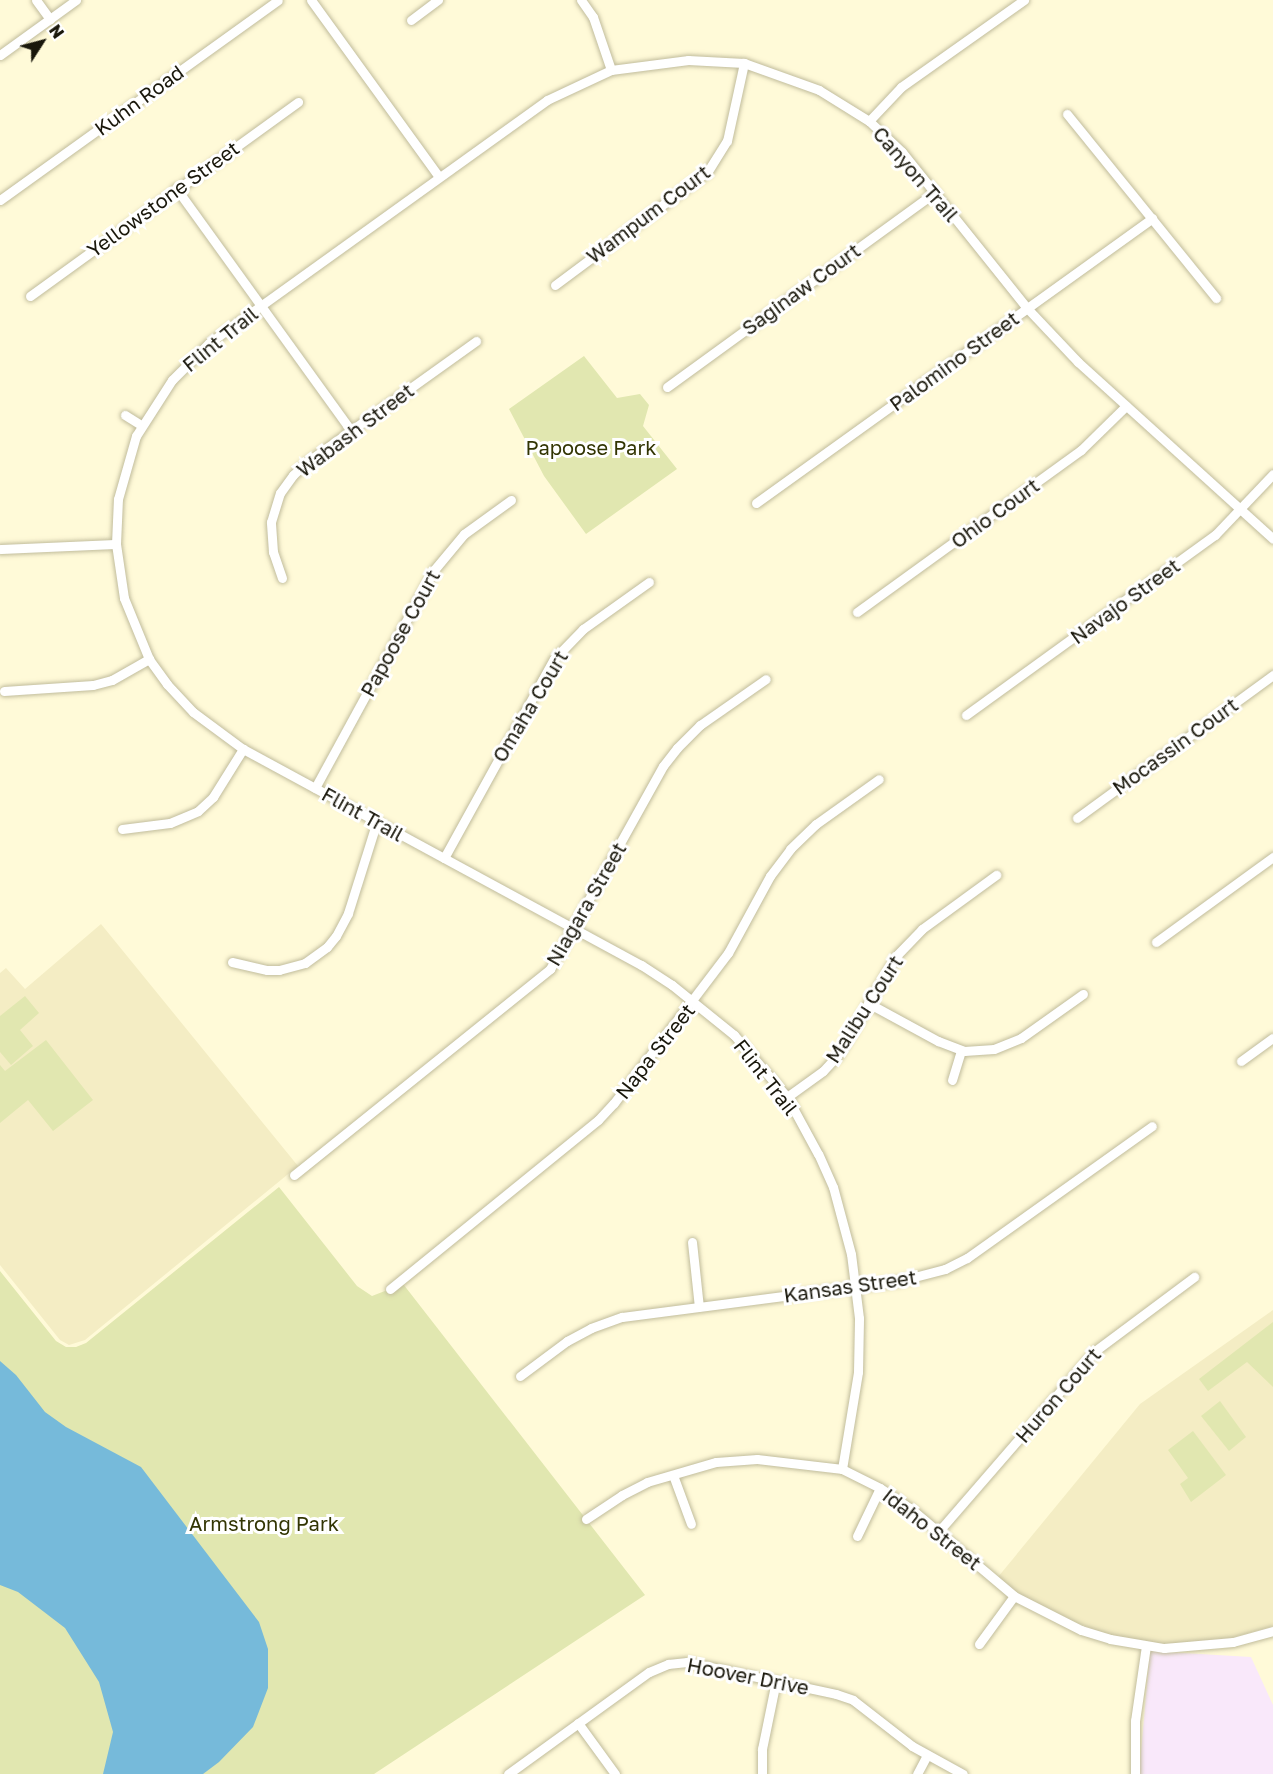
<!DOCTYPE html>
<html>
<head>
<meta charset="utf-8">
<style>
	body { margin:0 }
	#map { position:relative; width:1273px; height:1774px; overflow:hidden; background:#fffad8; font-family:"Golos Text",sans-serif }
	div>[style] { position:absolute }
	.commercial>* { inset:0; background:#f9e8fa }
	.built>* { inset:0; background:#f4edc4 }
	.green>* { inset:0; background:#e1e7b0 }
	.water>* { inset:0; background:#76bada }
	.roads { filter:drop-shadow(0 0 2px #c1bc9c) drop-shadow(0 0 2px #c1bc9c) }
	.street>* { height:9px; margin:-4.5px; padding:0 4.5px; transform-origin:4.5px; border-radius:4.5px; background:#fff }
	span { translate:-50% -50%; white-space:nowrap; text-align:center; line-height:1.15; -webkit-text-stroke:6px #fff; paint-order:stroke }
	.street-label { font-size:20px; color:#19170b }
	.park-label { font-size:20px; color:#323503 }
	.north { position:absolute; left:12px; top:12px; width:60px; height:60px; -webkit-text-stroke:4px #fff; paint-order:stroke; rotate:54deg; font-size:16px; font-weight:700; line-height:24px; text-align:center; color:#19170b }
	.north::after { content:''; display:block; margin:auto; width:21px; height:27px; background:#19170b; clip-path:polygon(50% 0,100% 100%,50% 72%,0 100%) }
</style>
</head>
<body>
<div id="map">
	<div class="commercial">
		<i style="clip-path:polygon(1150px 1651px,1251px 1657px,1273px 1705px,1273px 1774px,1139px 1774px)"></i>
	</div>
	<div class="built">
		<i style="clip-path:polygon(101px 924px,298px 1166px,85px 1340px,69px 1345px,60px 1340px,0 1265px,0 973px,6px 968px,25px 989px)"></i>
		<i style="clip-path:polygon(1273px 1310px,1273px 1626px,1220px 1641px,1159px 1644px,1109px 1635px,1057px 1615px,1018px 1595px,998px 1577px,1140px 1404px)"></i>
	</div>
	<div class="green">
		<i style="clip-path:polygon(584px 356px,617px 398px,640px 394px,649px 405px,643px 426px,677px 469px,586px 534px,544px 476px,509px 409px)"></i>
		<i style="clip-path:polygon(25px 996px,39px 1013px,20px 1030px,33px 1046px,11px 1065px,0 1052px,0 1016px)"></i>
		<i style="clip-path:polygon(46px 1040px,93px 1100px,53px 1131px,28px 1100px,0 1123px,0 1065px,5px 1071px)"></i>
		<i style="clip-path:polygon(279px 1187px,357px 1286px,372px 1296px,390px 1289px,400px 1280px,645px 1595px,374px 1774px,0 1774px,0 1271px,56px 1341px,66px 1347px,76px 1347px,86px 1343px)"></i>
		<i style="clip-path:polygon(1273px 1322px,1273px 1387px,1247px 1362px,1208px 1391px,1199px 1379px)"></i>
		<i style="clip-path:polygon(1220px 1401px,1246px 1437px,1229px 1451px,1201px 1416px)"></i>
		<i style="clip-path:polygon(1193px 1431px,1226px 1475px,1191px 1502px,1180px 1484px,1188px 1478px,1168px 1450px)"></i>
	</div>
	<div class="water">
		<i style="clip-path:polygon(0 1361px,16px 1375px,45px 1412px,66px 1427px,141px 1467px,259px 1622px,268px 1649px,268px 1688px,253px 1727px,219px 1762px,203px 1774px,103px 1774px,113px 1732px,99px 1682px,65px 1628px,18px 1592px,0 1585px)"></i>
	</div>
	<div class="roads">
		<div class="street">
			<i style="left:36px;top:0;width:24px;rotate:54deg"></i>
			<i style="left:311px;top:0;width:218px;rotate:54.1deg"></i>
			<i style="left:581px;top:0;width:21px;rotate:55deg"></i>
			<i style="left:593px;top:17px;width:56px;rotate:71.2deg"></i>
			<i style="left:411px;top:20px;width:34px;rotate:-37deg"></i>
			<i style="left:0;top:55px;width:94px;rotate:-35.9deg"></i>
			<i style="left:1067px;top:114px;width:237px;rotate:51deg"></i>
			<i style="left:869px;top:121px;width:47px;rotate:-46.7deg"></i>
			<i style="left:901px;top:87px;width:151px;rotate:-35.3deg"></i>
			<i style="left:176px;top:188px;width:299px;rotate:54.2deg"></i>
			<i style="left:0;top:200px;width:342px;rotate:-35.7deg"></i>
			<i style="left:555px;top:285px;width:191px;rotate:-36.7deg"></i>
			<i style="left:708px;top:171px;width:36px;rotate:-58deg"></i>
			<i style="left:727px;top:141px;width:80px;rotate:-77.7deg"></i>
			<i style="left:30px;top:296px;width:331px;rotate:-35.9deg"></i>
			<i style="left:667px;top:387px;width:331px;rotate:-36deg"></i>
			<i style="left:125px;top:415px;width:19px;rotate:32deg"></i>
			<i style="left:756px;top:503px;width:488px;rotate:-35.7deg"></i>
			<i style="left:0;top:549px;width:116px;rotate:-2.5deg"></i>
			<i style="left:282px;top:578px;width:28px;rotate:-109deg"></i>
			<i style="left:273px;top:552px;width:30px;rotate:-94deg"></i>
			<i style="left:271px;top:522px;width:30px;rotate:-73deg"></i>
			<i style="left:280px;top:493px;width:22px;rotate:-54deg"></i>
			<i style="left:293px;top:475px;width:19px;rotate:-43deg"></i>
			<i style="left:307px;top:462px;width:208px;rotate:-35.6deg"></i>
			<i style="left:857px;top:612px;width:276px;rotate:-35.9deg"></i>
			<i style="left:1081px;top:450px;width:63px;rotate:-44.4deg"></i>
			<i style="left:4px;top:691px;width:89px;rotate:-3.9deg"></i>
			<i style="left:93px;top:685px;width:20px;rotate:-15deg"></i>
			<i style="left:112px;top:680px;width:43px;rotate:-29.6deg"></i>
			<i style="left:966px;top:715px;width:307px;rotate:-35.9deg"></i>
			<i style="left:1215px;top:535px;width:84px;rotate:-46.4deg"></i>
			<i style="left:315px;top:788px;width:248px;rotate:-61.4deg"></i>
			<i style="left:434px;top:570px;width:47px;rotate:-50.2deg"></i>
			<i style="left:464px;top:534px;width:58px;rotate:-35.9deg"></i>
			<i style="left:1077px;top:818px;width:243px;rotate:-36.1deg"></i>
			<i style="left:122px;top:829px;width:48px;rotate:-7.1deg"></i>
			<i style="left:170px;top:823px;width:30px;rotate:-23deg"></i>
			<i style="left:198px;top:811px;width:21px;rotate:-43deg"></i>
			<i style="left:213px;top:797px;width:57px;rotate:-58deg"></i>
			<i style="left:444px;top:858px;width:227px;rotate:-61.1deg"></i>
			<i style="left:554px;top:659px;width:42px;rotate:-46deg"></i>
			<i style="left:583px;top:629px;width:81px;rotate:-35.5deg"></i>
			<i style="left:1156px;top:942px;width:145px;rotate:-36deg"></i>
			<i style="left:232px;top:962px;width:36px;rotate:13deg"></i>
			<i style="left:267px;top:970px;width:12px"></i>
			<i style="left:279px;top:970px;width:27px;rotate:-15deg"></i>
			<i style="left:305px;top:963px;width:27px;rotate:-36deg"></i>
			<i style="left:327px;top:947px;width:14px;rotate:-51deg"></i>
			<i style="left:336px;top:936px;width:26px;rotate:-62deg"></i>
			<i style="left:348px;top:913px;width:96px;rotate:-72.5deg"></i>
			<i style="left:868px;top:1003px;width:80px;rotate:28.5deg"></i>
			<i style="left:938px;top:1041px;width:28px;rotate:21deg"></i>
			<i style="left:964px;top:1051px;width:30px;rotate:-4deg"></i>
			<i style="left:994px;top:1049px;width:29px;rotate:-22deg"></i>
			<i style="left:1021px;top:1038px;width:76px;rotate:-35.4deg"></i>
			<i style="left:1241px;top:1061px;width:39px;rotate:-36deg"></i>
			<i style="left:952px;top:1080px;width:31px;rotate:-73deg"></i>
			<i style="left:787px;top:1097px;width:44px;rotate:-35.8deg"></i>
			<i style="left:823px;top:1071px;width:21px;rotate:-47deg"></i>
			<i style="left:837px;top:1056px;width:117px;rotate:-59.3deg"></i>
			<i style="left:897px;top:955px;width:36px;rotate:-46deg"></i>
			<i style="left:922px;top:929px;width:92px;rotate:-36.1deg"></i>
			<i style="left:294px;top:1175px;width:329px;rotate:-38.8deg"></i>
			<i style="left:550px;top:969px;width:232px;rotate:-60.9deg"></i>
			<i style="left:663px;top:766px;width:23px;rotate:-52deg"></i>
			<i style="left:677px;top:748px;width:33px;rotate:-45deg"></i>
			<i style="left:700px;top:725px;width:80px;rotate:-34.9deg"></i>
			<i style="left:692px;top:1242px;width:65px;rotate:83.9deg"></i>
			<i style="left:390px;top:1289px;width:268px;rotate:-39.1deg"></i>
			<i style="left:598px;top:1120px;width:23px;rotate:-47deg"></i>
			<i style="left:614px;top:1103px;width:188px;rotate:-52.8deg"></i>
			<i style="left:728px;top:953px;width:88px;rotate:-61.4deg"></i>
			<i style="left:770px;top:876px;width:34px;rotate:-53deg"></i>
			<i style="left:790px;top:849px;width:36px;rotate:-44deg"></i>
			<i style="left:816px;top:824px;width:77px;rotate:-35.5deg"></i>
			<i style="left:520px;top:1376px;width:59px;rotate:-36.7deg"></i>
			<i style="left:567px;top:1341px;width:27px;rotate:-28deg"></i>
			<i style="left:591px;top:1328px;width:33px;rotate:-20deg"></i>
			<i style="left:622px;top:1317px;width:279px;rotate:-7.4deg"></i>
			<i style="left:899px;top:1281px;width:48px;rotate:-14.6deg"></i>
			<i style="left:945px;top:1269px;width:25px;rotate:-27deg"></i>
			<i style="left:967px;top:1258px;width:227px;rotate:-35.5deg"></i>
			<i style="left:842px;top:1469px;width:98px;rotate:-80.6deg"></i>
			<i style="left:858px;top:1372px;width:54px;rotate:-88.9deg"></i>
			<i style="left:859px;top:1318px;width:64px;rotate:-97.1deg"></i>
			<i style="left:851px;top:1254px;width:69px;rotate:-105deg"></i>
			<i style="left:833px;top:1187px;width:36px;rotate:-114deg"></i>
			<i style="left:818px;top:1154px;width:65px;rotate:-118.5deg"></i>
			<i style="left:787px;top:1097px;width:82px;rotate:-130.5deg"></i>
			<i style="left:734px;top:1035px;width:80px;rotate:-141.1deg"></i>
			<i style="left:672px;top:985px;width:37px;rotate:-147deg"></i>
			<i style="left:641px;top:965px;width:453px;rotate:-151.5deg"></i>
			<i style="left:243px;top:749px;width:62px;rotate:-143.5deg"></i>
			<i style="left:193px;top:712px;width:38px;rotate:-133deg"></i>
			<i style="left:167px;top:684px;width:31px;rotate:-126deg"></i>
			<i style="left:149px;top:659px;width:66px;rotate:-112.3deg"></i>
			<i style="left:124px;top:598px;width:55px;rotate:-98.4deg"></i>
			<i style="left:116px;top:544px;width:45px;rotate:-87.5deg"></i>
			<i style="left:118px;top:499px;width:66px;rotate:-74.1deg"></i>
			<i style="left:136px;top:436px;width:67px;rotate:-57.3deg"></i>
			<i style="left:172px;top:380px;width:52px;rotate:-45deg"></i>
			<i style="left:209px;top:343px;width:416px;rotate:-35.7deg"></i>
			<i style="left:547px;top:100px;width:71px;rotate:-25.1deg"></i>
			<i style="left:611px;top:70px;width:78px;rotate:-7.4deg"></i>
			<i style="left:688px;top:60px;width:56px;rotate:3.1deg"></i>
			<i style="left:744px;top:63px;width:80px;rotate:19.8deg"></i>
			<i style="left:819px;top:90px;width:59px;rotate:31.8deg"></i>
			<i style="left:869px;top:121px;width:45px;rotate:43.2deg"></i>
			<i style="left:902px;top:152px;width:200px;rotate:51.3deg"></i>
			<i style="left:1027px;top:308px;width:74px;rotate:46.6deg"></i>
			<i style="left:1078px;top:362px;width:263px;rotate:42.2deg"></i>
			<i style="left:673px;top:1475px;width:52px;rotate:69.8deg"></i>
			<i style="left:586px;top:1519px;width:43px;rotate:-33.7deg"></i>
			<i style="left:622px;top:1495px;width:28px;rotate:-27deg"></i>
			<i style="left:647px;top:1482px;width:72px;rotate:-16.2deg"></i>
			<i style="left:716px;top:1462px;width:41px;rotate:-4.2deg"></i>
			<i style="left:757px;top:1459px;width:86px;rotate:6.7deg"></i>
			<i style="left:842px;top:1469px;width:42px;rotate:26.6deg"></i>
			<i style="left:880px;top:1488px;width:36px;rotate:34deg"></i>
			<i style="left:910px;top:1508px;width:136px;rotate:40.2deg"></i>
			<i style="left:1014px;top:1596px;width:75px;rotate:26.9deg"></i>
			<i style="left:1081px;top:1630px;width:30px;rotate:17deg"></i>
			<i style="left:1110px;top:1639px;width:55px;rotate:9.5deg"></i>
			<i style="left:1164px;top:1648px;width:69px;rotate:-5deg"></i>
			<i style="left:1233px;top:1642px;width:41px;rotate:-15.4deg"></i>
			<i style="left:939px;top:1531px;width:238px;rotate:-49.1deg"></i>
			<i style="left:1095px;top:1351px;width:124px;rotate:-36.8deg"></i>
			<i style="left:857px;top:1536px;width:53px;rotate:-64.4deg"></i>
			<i style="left:979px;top:1644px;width:59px;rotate:-53.9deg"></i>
			<i style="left:578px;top:1723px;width:63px;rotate:54deg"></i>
			<i style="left:508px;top:1774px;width:174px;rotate:-35.9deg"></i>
			<i style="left:649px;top:1672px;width:21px;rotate:-23deg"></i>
			<i style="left:668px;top:1664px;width:19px;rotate:-6deg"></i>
			<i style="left:687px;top:1662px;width:152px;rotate:12.1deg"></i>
			<i style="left:836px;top:1694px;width:18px;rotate:19deg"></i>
			<i style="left:853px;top:1700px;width:75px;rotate:37.9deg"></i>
			<i style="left:912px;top:1746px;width:58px;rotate:28.8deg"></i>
			<i style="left:762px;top:1774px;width:25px;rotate:-90deg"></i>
			<i style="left:762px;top:1749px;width:69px;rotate:-78.4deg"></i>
			<i style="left:917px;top:1774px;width:21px;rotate:-62deg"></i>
			<i style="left:1135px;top:1774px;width:53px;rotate:-90deg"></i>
			<i style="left:1135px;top:1721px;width:76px;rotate:-81.7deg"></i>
		</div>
	</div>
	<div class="street-label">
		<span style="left:139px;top:100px;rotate:-36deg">Kuhn Road</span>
		<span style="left:916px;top:174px;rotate:49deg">Canyon Trail</span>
		<span style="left:163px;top:199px;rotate:-36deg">Yellowstone Street</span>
		<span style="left:648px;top:214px;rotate:-37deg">Wampum Court</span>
		<span style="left:801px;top:289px;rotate:-36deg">Saginaw Court</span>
		<span style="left:220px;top:339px;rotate:-39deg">Flint Trail</span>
		<span style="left:954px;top:361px;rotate:-36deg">Palomino Street</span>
		<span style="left:355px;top:430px;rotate:-37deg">Wabash Street</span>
		<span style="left:995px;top:513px;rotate:-36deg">Ohio Court</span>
		<span style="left:1125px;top:601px;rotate:-36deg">Navajo Street</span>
		<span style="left:400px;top:633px;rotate:-61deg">Papoose Court</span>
		<span style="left:530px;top:706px;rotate:-59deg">Omaha Court</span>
		<span style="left:1175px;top:746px;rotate:-36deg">Mocassin Court</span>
		<span style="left:363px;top:814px;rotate:29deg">Flint Trail</span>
		<span style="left:586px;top:904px;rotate:-60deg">Niagara Street</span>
		<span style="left:864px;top:1009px;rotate:-57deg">Malibu Court</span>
		<span style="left:655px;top:1051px;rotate:-52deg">Napa Street</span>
		<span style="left:766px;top:1077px;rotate:52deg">Flint Trail</span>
		<span style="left:850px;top:1286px;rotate:-8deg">Kansas Street</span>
		<span style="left:1058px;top:1395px;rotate:-49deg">Huron Court</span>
		<span style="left:932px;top:1529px;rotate:38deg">Idaho Street</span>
		<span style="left:748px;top:1676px;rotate:11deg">Hoover Drive</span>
	</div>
	<div class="park-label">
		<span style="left:591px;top:447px">Papoose Park</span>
		<span style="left:264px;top:1523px">Armstrong Park</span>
	</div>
	<div class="north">N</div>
</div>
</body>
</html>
